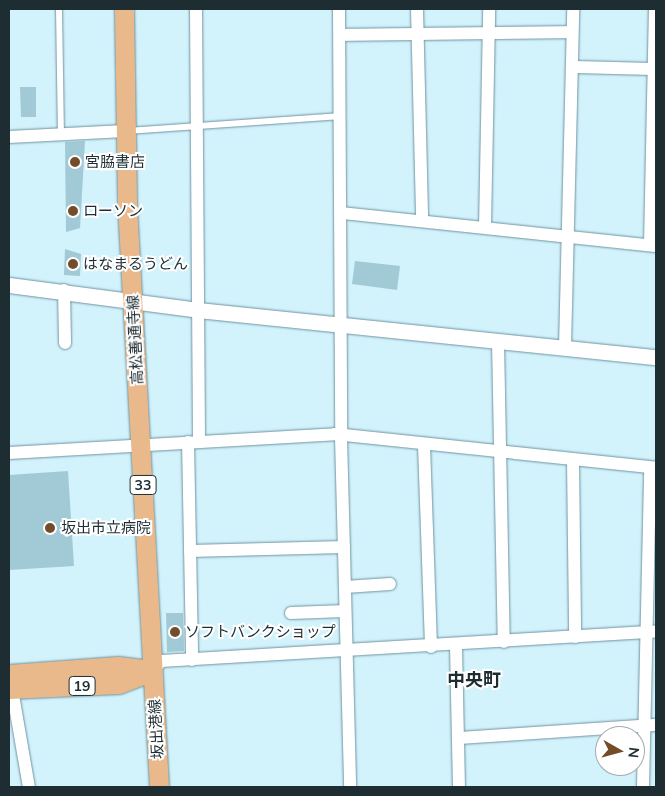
<!DOCTYPE html>
<html>
<head>
<meta charset="utf-8">
<style>
	body { margin:0 }
	#map { position:relative; width:665px; height:796px; overflow:hidden; background:#d2f2fc; font-family:Mulish,"Noto Sans JP",sans-serif }
	div>[style] { position:absolute }
	.building>* { inset:0; background:#a2cad6 }
	.roads { filter:drop-shadow(0 0 1px #6e949f) drop-shadow(0 0 1px #6e949f) }
	.service>* { height:6px; margin:-3px; padding:0 3px; transform-origin:3px; border-radius:3px; background:#fff }
	.minor>* { height:12px; margin:-6px; padding:0 6px; transform-origin:6px; border-radius:6px; background:#fff }
	.tertiary>* { height:15px; margin:-7.5px; padding:0 7.5px; transform-origin:7.5px; border-radius:7.5px; background:#fff }
	.primary>* { height:19px; margin:-9.5px; padding:0 9.5px; transform-origin:9.5px; border-radius:9.5px; background:#e9b98b }
	.dots>* { width:14px; height:14px; translate:-50% -50%; box-sizing:border-box; border:2px solid #fff; border-radius:50% }
	span { translate:-50% -50%; white-space:nowrap; text-align:center; line-height:1.15; -webkit-text-stroke:4px #fff; paint-order:stroke }
	.shield-label span { padding:1px 4px; background:#fff; border:1px solid; border-radius:4px; -webkit-text-stroke-width:0 }
	.shield-label { font-size:14px; color:#1e2d32; font-weight:700 }
	.poi-label { font-size:15px; color:#1e2d32 }
	.left { translate:0 -50%; text-align:left }
	.street-label { font-size:15px; color:#1e2d32 }
	.quarter-label { font-size:18px; color:#1e2d32; font-weight:700 }
	.frame { position:absolute; inset:0; border:10px solid #1e2d32; pointer-events:none }
	.north { position:absolute; left:595px; top:726px; width:50px; height:50px; box-sizing:border-box; background:#fff; border:1px solid #a5abad; border-radius:50%; rotate:97deg; font-size:14px; font-weight:700; line-height:20px; text-align:center; color:#1e2d32 }
	.north::after { content:''; display:block; margin:auto; width:18px; height:22px; background:#734d2a; clip-path:polygon(50% 0,100% 100%,50% 72%,0 100%) }
</style>
</head>
<body>
<div id="map">
	<div class="building">
		<i style="clip-path:polygon(20px 87px,36px 87px,36px 117px,21px 117px)"></i>
		<i style="clip-path:polygon(85px 141px,80px 228px,66px 232px,65px 142px)"></i>
		<i style="clip-path:polygon(65px 249px,81px 254px,80px 276px,64px 275px)"></i>
		<i style="clip-path:polygon(355px 261px,400px 266px,397px 290px,352px 284px)"></i>
		<i style="clip-path:polygon(68px 471px,74px 566px,9px 570px,9px 475px)"></i>
		<i style="clip-path:polygon(166px 613px,183px 613px,184px 651px,167px 652px)"></i>
	</div>
	<div class="roads">
		<div class="service">
			<i style="left:59px;top:9px;width:125px;rotate:89.1deg"></i>
			<i style="left:127px;top:131px;width:215px;rotate:-4deg"></i>
		</div>
		<div class="minor">
			<i style="left:196px;top:9px;width:431px;rotate:89.6deg"></i>
			<i style="left:339px;top:9px;width:428px;rotate:89.7deg"></i>
			<i style="left:341px;top:437px;width:350px;rotate:88.5deg"></i>
			<i style="left:417px;top:9px;width:212px;rotate:88.6deg"></i>
			<i style="left:340px;top:35px;width:232px;rotate:-0.7deg"></i>
			<i style="left:572px;top:67px;width:84px;rotate:1.4deg"></i>
			<i style="left:9px;top:137px;width:116px;rotate:-3deg"></i>
			<i style="left:342px;top:213px;width:316px;rotate:6deg"></i>
			<i style="left:485px;top:227px;width:218px;rotate:-88.9deg"></i>
			<i style="left:650px;top:245px;width:236px;rotate:-88.8deg"></i>
			<i style="left:64px;top:290px;width:53px;rotate:88.9deg"></i>
			<i style="left:498px;top:341px;width:301px;rotate:88.9deg"></i>
			<i style="left:565px;top:347px;width:338px;rotate:-88.6deg"></i>
			<i style="left:188px;top:442px;width:218px;rotate:88.9deg"></i>
			<i style="left:424px;top:445px;width:202px;rotate:88deg"></i>
			<i style="left:9px;top:453px;width:327px;rotate:-3.3deg"></i>
			<i style="left:335px;top:434px;width:323px;rotate:6deg"></i>
			<i style="left:573px;top:461px;width:176px;rotate:89.3deg"></i>
			<i style="left:190px;top:551px;width:154px;rotate:-1.5deg"></i>
			<i style="left:345px;top:587px;width:45px;rotate:-3.8deg"></i>
			<i style="left:291px;top:613px;width:54px;rotate:-2.1deg"></i>
			<i style="left:456px;top:646px;width:141px;rotate:88.8deg"></i>
			<i style="left:153px;top:671px;width:13px;rotate:-51deg"></i>
			<i style="left:161px;top:661px;width:496px;rotate:-3.4deg"></i>
			<i style="left:12px;top:689px;width:99px;rotate:80.2deg"></i>
			<i style="left:458px;top:738px;width:198px;rotate:-3.8deg"></i>
			<i style="left:643px;top:787px;width:319px;rotate:-88.7deg"></i>
		</div>
		<div class="tertiary">
			<i style="left:9px;top:285px;width:191px;rotate:7.5deg"></i>
			<i style="left:198px;top:310px;width:460px;rotate:5.9deg"></i>
		</div>
		<div class="primary">
			<i style="left:124px;top:9px;width:196px;rotate:89.1deg"></i>
			<i style="left:127px;top:205px;width:583px;rotate:86.85deg"></i>
			<i style="left:9px;top:674px;width:109px;rotate:-4.2deg"></i>
			<i style="left:118px;top:666px;width:31px;rotate:7deg"></i>
			<i style="left:9px;top:689px;width:110px;rotate:-2.6deg"></i>
			<i style="left:119px;top:684px;width:36px;rotate:-21deg"></i>
		</div>
	</div>
	<div class="dots">
		<i style="left:75px;top:162px;background:#734d2a"></i>
		<i style="left:73px;top:211px;background:#734d2a"></i>
		<i style="left:73px;top:264px;background:#734d2a"></i>
		<i style="left:50px;top:528px;background:#734d2a"></i>
		<i style="left:175px;top:632px;background:#734d2a"></i>
	</div>
	<div class="shield-label">
		<span style="left:143px;top:485px">33</span>
		<span style="left:82px;top:686px">19</span>
	</div>
	<div class="poi-label">
		<span class="left" style="left:85px;top:162px">宮脇書店</span>
		<span class="left" style="left:83px;top:211px">ローソン</span>
		<span class="left" style="left:83px;top:264px">はなまるうどん</span>
		<span class="left" style="left:61px;top:528px">坂出市立病院</span>
		<span class="left" style="left:185px;top:632px">ソフトバンクショップ</span>
	</div>
	<div class="street-label">
		<span style="left:135px;top:340px;rotate:-93deg">高松善通寺線</span>
		<span style="left:156px;top:729px;rotate:-93deg">坂出港線</span>
	</div>
	<div class="quarter-label">
		<span style="left:474px;top:680px">中央町</span>
	</div>
	<div class="frame"></div>
	<div class="north">N</div>
</div>
</body>
</html>
